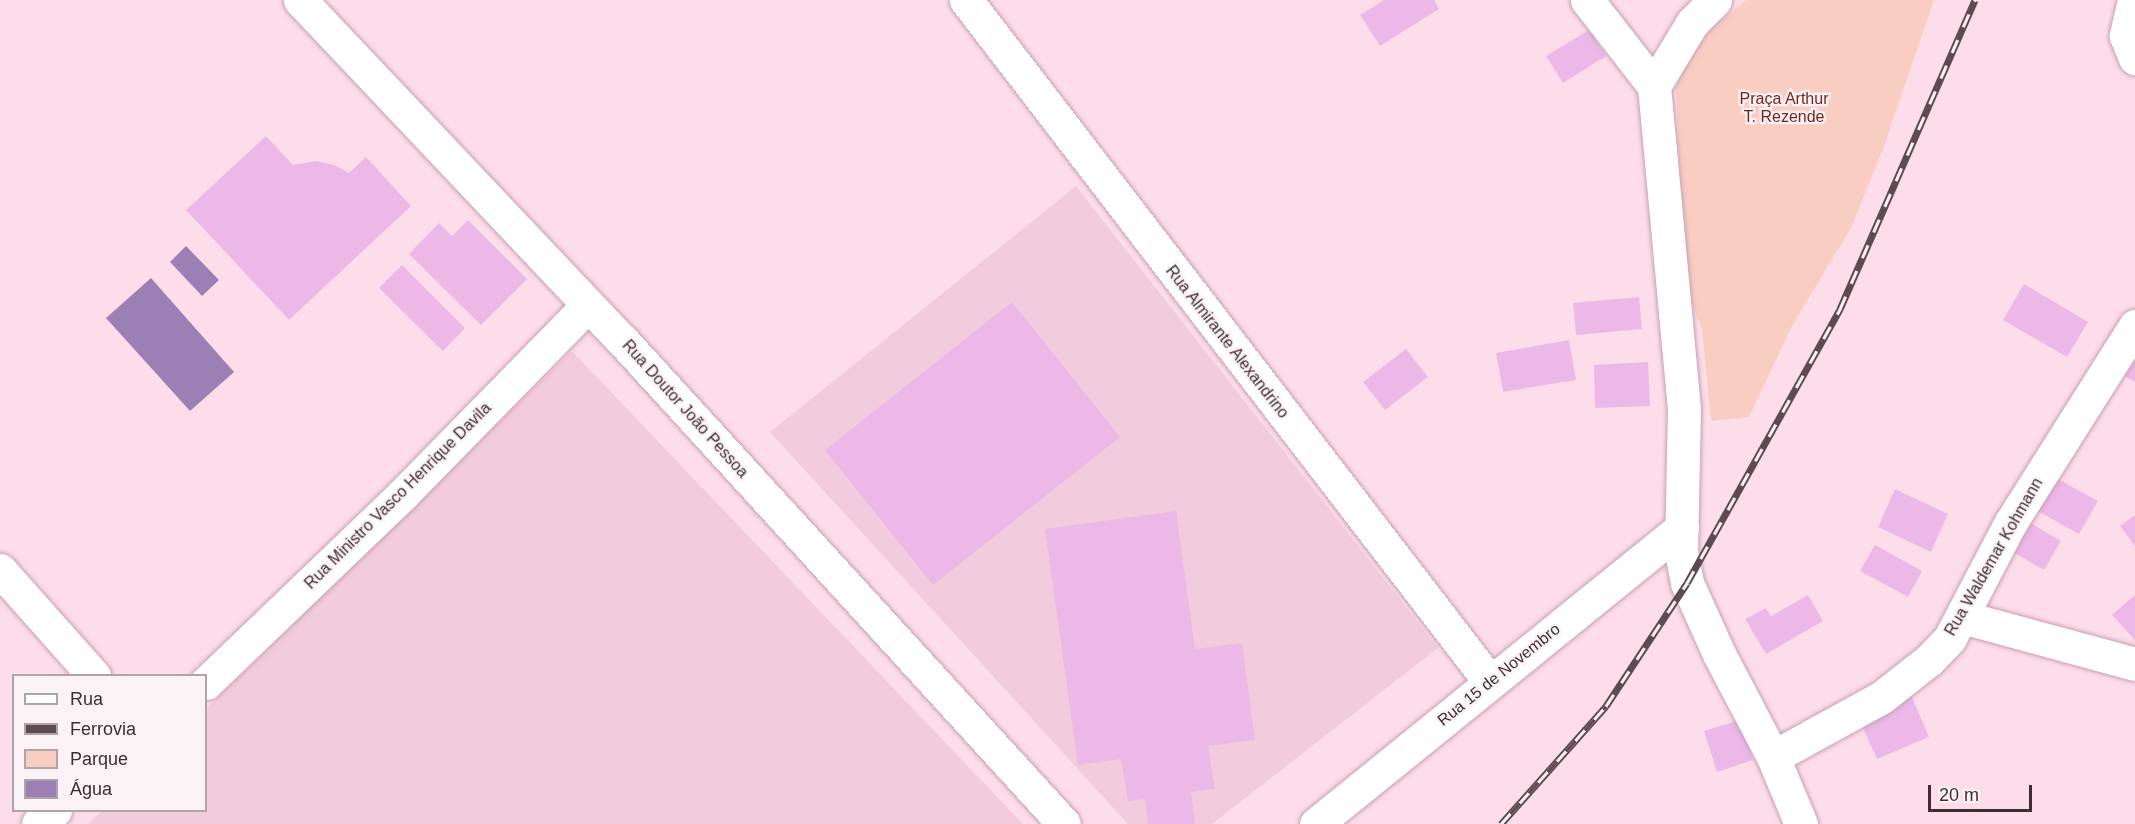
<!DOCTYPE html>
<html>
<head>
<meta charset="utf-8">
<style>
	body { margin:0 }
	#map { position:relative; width:2135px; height:824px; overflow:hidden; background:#feddeb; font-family:Helvetica,sans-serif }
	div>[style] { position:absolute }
	.built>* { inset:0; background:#f2ccdc }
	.green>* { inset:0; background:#facdc3 }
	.water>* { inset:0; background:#9c7fb5 }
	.building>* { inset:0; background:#ecb8e7 }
	.roads { filter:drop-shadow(0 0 2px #c7a1b2) drop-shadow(0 0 2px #c7a1b2) }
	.minor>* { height:33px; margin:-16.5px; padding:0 16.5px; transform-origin:16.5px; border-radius:16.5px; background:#fff }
	.rail>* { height:7px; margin-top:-3.5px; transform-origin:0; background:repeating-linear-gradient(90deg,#fbf2f6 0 14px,#5d4b52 0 28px); box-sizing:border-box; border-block:2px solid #5d4b52 }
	span { translate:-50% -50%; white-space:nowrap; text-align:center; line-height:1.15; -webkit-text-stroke:4.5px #fbf2f6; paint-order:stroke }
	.park-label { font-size:16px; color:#762618 }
	.street-label { font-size:16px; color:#3d2e34 }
	.legend { position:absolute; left:12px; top:674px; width:195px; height:138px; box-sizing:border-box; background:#fbf2f6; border:2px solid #afa4a8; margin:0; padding:8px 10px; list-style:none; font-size:18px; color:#3d2e34 }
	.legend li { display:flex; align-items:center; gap:12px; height:30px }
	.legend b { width:30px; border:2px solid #afa4a8 }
	.scale { position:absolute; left:1928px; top:785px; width:104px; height:27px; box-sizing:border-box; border:3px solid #3d2e34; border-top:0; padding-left:8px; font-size:18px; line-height:21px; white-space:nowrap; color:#3d2e34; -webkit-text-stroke:4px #fbf2f6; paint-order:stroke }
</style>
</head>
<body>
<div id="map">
	<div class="built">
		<i style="clip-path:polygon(1076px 186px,1438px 648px,1212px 824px,1128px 824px,770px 432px)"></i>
		<i style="clip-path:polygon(572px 351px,1023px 824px,88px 824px,102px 811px,206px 810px,206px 709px)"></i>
	</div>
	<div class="green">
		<i style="clip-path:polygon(1746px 0,1934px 0,1883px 149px,1851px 228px,1792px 326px,1749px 417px,1711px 421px,1702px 329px,1693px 307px,1683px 250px,1676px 87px,1692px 52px,1714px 26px)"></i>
	</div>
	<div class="water">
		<i style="clip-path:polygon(186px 246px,219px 280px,202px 296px,170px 262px)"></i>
		<i style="clip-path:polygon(151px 278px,234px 372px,190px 411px,106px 318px)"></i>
	</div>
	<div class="building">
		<i style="clip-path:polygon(1384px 0,1434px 0,1439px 9px,1380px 46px,1360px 15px)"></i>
		<i style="clip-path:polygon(1589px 30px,1606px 56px,1563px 83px,1546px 56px)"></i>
		<i style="clip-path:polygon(266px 136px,293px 165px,317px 161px,334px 165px,349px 173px,366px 157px,411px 206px,289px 320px,186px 210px)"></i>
		<i style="clip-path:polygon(468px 220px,527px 279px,481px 325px,409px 254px,439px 223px,452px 236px)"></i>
		<i style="clip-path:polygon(402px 265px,465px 328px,443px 351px,379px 288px)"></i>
		<i style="clip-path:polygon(2024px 284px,2088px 322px,2067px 357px,2003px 320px)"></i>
		<i style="clip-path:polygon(1639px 297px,1642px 329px,1576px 335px,1573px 303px)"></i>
		<i style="clip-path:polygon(1012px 302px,1120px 437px,933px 585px,825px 450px)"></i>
		<i style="clip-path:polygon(1569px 340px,1576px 380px,1503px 392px,1496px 353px)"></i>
		<i style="clip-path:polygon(1406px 349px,1428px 377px,1385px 410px,1363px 382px)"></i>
		<i style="clip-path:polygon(2135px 360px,2135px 382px,2125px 376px)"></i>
		<i style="clip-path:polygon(1648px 362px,1650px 406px,1595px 408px,1594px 365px)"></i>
		<i style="clip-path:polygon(2049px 474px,2098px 501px,2079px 534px,2030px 507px)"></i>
		<i style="clip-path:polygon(1895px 489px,1948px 514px,1931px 552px,1878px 527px)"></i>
		<i style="clip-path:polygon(1176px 511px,1195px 649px,1242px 643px,1255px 740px,1208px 746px,1215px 789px,1191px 792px,1195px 824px,1148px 824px,1145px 799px,1128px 801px,1121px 759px,1078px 765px,1045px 529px)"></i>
		<i style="clip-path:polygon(2135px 515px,2135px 546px,2120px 526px)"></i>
		<i style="clip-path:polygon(2027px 521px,2061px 541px,2044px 570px,2009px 550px)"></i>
		<i style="clip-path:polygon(1875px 545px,1922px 571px,1908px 597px,1860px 571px)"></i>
		<i style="clip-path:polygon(1808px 595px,1823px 621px,1766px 654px,1745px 619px,1766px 608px,1771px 616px)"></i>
		<i style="clip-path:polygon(2135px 595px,2135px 640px,2112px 615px)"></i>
		<i style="clip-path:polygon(1912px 697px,1929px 737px,1877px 759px,1859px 719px)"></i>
		<i style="clip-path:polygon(1740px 720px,1753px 760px,1717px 772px,1704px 731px)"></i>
	</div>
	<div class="roads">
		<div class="minor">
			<i style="left:300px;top:0;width:468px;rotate:46.6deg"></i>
			<i style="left:622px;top:340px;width:655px;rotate:47.6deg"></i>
			<i style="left:966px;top:0;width:860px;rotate:52.46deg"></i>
			<i style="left:1587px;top:0;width:109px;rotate:52.1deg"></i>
			<i style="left:1715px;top:0;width:33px;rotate:135deg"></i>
			<i style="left:1692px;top:23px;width:74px;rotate:121.1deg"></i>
			<i style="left:1654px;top:86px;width:323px;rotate:84.7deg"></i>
			<i style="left:1684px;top:408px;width:144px;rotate:91.2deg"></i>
			<i style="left:1681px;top:552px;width:32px;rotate:79deg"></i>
			<i style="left:1687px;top:583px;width:78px;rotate:65.7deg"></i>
			<i style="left:1719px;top:654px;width:116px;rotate:62.3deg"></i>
			<i style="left:1773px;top:757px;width:73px;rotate:67.3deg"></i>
			<i style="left:2134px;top:0;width:37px;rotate:103deg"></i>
			<i style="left:2126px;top:36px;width:24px;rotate:68deg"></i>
			<i style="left:0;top:570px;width:142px;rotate:48.4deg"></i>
			<i style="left:1962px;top:617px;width:179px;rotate:15.2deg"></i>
			<i style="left:206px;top:683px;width:273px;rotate:-43.8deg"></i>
			<i style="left:403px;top:494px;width:264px;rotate:-45.6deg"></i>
			<i style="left:1773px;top:757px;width:124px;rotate:-28.8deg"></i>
			<i style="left:1882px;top:697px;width:60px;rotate:-38.2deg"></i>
			<i style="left:1929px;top:660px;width:30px;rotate:-46deg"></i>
			<i style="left:1950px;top:638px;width:131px;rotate:-62.3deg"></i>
			<i style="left:2011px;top:522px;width:232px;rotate:-57.7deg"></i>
			<i style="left:38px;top:824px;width:22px;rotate:-39deg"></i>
			<i style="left:1316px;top:824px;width:471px;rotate:-39deg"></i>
		</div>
	</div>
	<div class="rail">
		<i style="left:1501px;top:824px;width:158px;rotate:-48.3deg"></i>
		<i style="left:1606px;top:706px;width:147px;rotate:-56.6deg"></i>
		<i style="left:1687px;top:583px;width:314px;rotate:-60.8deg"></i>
		<i style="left:1840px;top:309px;width:337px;rotate:-66.4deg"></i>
	</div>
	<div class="park-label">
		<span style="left:1784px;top:108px">Praça Arthur<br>T. Rezende</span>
	</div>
	<div class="street-label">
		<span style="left:1227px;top:342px;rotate:52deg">Rua Almirante Alexandrino</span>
		<span style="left:685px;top:409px;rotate:48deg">Rua Doutor João Pessoa</span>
		<span style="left:398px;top:496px;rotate:-45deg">Rua Ministro Vasco Henrique Davila</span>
		<span style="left:1994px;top:557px;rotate:-60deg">Rua Waldemar Kohmann</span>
		<span style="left:1499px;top:675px;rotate:-39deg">Rua 15 de Novembro</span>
	</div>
	<ul class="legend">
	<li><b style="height:8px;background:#fff"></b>Rua</li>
	<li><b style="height:8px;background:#5d4b52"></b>Ferrovia</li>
	<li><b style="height:16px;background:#facdc3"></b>Parque</li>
	<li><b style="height:16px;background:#9c7fb5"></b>Água</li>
	</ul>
	<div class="scale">20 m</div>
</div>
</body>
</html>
